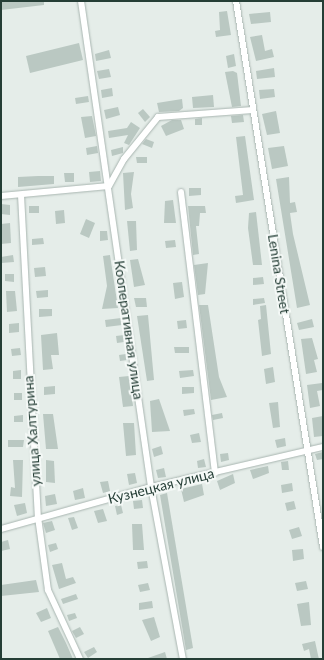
<!DOCTYPE html>
<html>
<head>
<meta charset="utf-8">
<style>
	body { margin:0 }
	#map { position:relative; width:324px; height:660px; overflow:hidden; background:#e5ede9; font-family:Lato,sans-serif }
	div>[style] { position:absolute }
	.building>* { inset:0; background:#bac8c2 }
	.roads { filter:drop-shadow(0 0 1px #a8b5b0) drop-shadow(0 0 1px #a8b5b0) }
	.street>* { height:6px; margin:-3px; padding:0 3px; transform-origin:3px; border-radius:3px; background:#fff }
	span { translate:-50% -50%; white-space:nowrap; text-align:center; line-height:1.15; -webkit-text-stroke:4px #f5f9f7; paint-order:stroke }
	.street-label { font-size:14px; color:#253e36 }
	.frame { position:absolute; inset:0; border:2px solid #253e36; pointer-events:none }
</style>
</head>
<body>
<div id="map">
	<div class="building">
		<i style="clip-path:polygon(1px 1px,44px 1px,44px 5px,1px 10px)"></i>
		<i style="clip-path:polygon(227px 11px,231px 35px,216px 37px,215px 31px,220px 30px,219px 12px)"></i>
		<i style="clip-path:polygon(270px 12px,271px 22px,251px 24px,249px 14px)"></i>
		<i style="clip-path:polygon(262px 35px,265px 51px,272px 49px,274px 57px,256px 61px,250px 37px)"></i>
		<i style="clip-path:polygon(79px 43px,83px 60px,30px 73px,26px 56px)"></i>
		<i style="clip-path:polygon(109px 50px,111px 58px,96px 61px,95px 54px)"></i>
		<i style="clip-path:polygon(234px 54px,236px 66px,228px 68px,226px 56px)"></i>
		<i style="clip-path:polygon(274px 68px,275px 77px,257px 79px,256px 71px)"></i>
		<i style="clip-path:polygon(109px 69px,111px 77px,99px 79px,97px 71px)"></i>
		<i style="clip-path:polygon(233px 71px,237px 73px,241px 106px,232px 107px,225px 72px)"></i>
		<i style="clip-path:polygon(112px 88px,113px 96px,102px 98px,101px 90px)"></i>
		<i style="clip-path:polygon(274px 89px,275px 97px,260px 99px,259px 90px)"></i>
		<i style="clip-path:polygon(213px 95px,214px 107px,193px 108px,192px 97px)"></i>
		<i style="clip-path:polygon(88px 96px,89px 102px,76px 104px,75px 98px)"></i>
		<i style="clip-path:polygon(182px 99px,183px 108px,179px 111px,159px 112px,157px 103px)"></i>
		<i style="clip-path:polygon(118px 107px,120px 115px,106px 119px,104px 110px)"></i>
		<i style="clip-path:polygon(143px 109px,150px 117px,145px 122px,138px 113px)"></i>
		<i style="clip-path:polygon(276px 111px,280px 133px,267px 135px,262px 114px)"></i>
		<i style="clip-path:polygon(243px 115px,244px 122px,232px 123px,231px 116px)"></i>
		<i style="clip-path:polygon(92px 116px,96px 136px,85px 138px,81px 117px)"></i>
		<i style="clip-path:polygon(202px 118px,202px 125px,195px 125px,195px 119px)"></i>
		<i style="clip-path:polygon(172px 120px,181px 120px,184px 129px,166px 136px,161px 126px)"></i>
		<i style="clip-path:polygon(131px 122px,140px 128px,129px 145px,124px 143px,128px 135px,109px 138px,108px 131px,127px 128px)"></i>
		<i style="clip-path:polygon(245px 136px,254px 200px,236px 203px,235px 196px,243px 195px,236px 137px)"></i>
		<i style="clip-path:polygon(146px 139px,154px 142px,152px 148px,142px 144px)"></i>
		<i style="clip-path:polygon(97px 146px,98px 153px,87px 155px,86px 148px)"></i>
		<i style="clip-path:polygon(284px 146px,288px 166px,272px 169px,268px 148px)"></i>
		<i style="clip-path:polygon(123px 147px,123px 153px,112px 156px,111px 150px)"></i>
		<i style="clip-path:polygon(136px 157px,147px 157px,147px 163px,137px 163px)"></i>
		<i style="clip-path:polygon(100px 171px,101px 181px,90px 182px,89px 172px)"></i>
		<i style="clip-path:polygon(134px 172px,131px 194px,133px 208px,125px 210px,123px 173px)"></i>
		<i style="clip-path:polygon(64px 173px,74px 173px,74px 182px,65px 182px)"></i>
		<i style="clip-path:polygon(38px 176px,54px 176px,54px 184px,18px 187px,18px 177px)"></i>
		<i style="clip-path:polygon(289px 177px,290px 203px,295px 202px,297px 212px,290px 213px,293px 234px,310px 305px,297px 308px,276px 179px)"></i>
		<i style="clip-path:polygon(189px 188px,201px 188px,201px 195px,189px 196px)"></i>
		<i style="clip-path:polygon(173px 200px,176px 223px,164px 223px,165px 201px)"></i>
		<i style="clip-path:polygon(1px 204px,10px 205px,10px 215px,1px 214px)"></i>
		<i style="clip-path:polygon(29px 206px,39px 206px,39px 213px,29px 213px)"></i>
		<i style="clip-path:polygon(188px 206px,205px 206px,206px 213px,200px 213px,199px 226px,196px 226px,199px 254px,193px 255px)"></i>
		<i style="clip-path:polygon(64px 210px,65px 223px,56px 224px,55px 211px)"></i>
		<i style="clip-path:polygon(256px 212px,262px 265px,253px 265px,248px 228px,249px 213px)"></i>
		<i style="clip-path:polygon(86px 219px,95px 223px,89px 238px,80px 234px)"></i>
		<i style="clip-path:polygon(127px 221px,136px 221px,137px 250px,130px 251px)"></i>
		<i style="clip-path:polygon(10px 223px,11px 243px,1px 244px,1px 224px)"></i>
		<i style="clip-path:polygon(100px 231px,107px 231px,108px 240px,100px 241px)"></i>
		<i style="clip-path:polygon(43px 238px,44px 244px,32px 245px,32px 239px)"></i>
		<i style="clip-path:polygon(175px 240px,176px 247px,166px 248px,165px 241px)"></i>
		<i style="clip-path:polygon(13px 255px,14px 262px,1px 263px,1px 257px)"></i>
		<i style="clip-path:polygon(110px 255px,118px 308px,102px 309px,107px 286px,103px 256px)"></i>
		<i style="clip-path:polygon(138px 259px,145px 285px,134px 287px,130px 260px)"></i>
		<i style="clip-path:polygon(208px 263px,205px 294px,198px 295px,194px 265px)"></i>
		<i style="clip-path:polygon(45px 267px,46px 276px,35px 277px,34px 268px)"></i>
		<i style="clip-path:polygon(5px 274px,14px 274px,14px 282px,5px 281px)"></i>
		<i style="clip-path:polygon(263px 277px,264px 284px,253px 285px,253px 278px)"></i>
		<i style="clip-path:polygon(182px 282px,184px 297px,175px 299px,173px 283px)"></i>
		<i style="clip-path:polygon(48px 290px,48px 297px,37px 298px,36px 291px)"></i>
		<i style="clip-path:polygon(6px 291px,15px 291px,17px 311px,7px 312px)"></i>
		<i style="clip-path:polygon(134px 298px,146px 298px,147px 307px,136px 307px)"></i>
		<i style="clip-path:polygon(264px 298px,265px 303px,253px 305px,253px 299px)"></i>
		<i style="clip-path:polygon(199px 305px,208px 305px,219px 377px,227px 397px,211px 400px)"></i>
		<i style="clip-path:polygon(266px 305px,271px 354px,262px 356px,258px 320px,261px 319px,260px 306px)"></i>
		<i style="clip-path:polygon(39px 309px,52px 309px,52px 316px,39px 317px)"></i>
		<i style="clip-path:polygon(148px 315px,154px 380px,147px 381px,137px 316px)"></i>
		<i style="clip-path:polygon(121px 318px,122px 325px,106px 327px,105px 320px)"></i>
		<i style="clip-path:polygon(312px 319px,314px 327px,299px 330px,297px 323px)"></i>
		<i style="clip-path:polygon(186px 320px,187px 328px,178px 329px,177px 321px)"></i>
		<i style="clip-path:polygon(19px 323px,19px 332px,9px 333px,9px 324px)"></i>
		<i style="clip-path:polygon(57px 333px,59px 355px,51px 355px,53px 369px,43px 370px,41px 335px)"></i>
		<i style="clip-path:polygon(124px 335px,124px 342px,117px 343px,116px 336px)"></i>
		<i style="clip-path:polygon(312px 338px,318px 359px,314px 360px,317px 372px,306px 374px,301px 339px)"></i>
		<i style="clip-path:polygon(174px 347px,189px 347px,189px 353px,175px 353px)"></i>
		<i style="clip-path:polygon(20px 348px,21px 355px,12px 356px,11px 349px)"></i>
		<i style="clip-path:polygon(126px 354px,127px 360px,120px 361px,119px 355px)"></i>
		<i style="clip-path:polygon(273px 367px,275px 382px,266px 384px,264px 369px)"></i>
		<i style="clip-path:polygon(21px 370px,21px 379px,13px 379px,13px 371px)"></i>
		<i style="clip-path:polygon(193px 370px,194px 376px,180px 378px,179px 371px)"></i>
		<i style="clip-path:polygon(129px 376px,133px 406px,123px 407px,119px 377px)"></i>
		<i style="clip-path:polygon(322px 383px,323px 390px,317px 391px,320px 406px,310px 408px,307px 385px)"></i>
		<i style="clip-path:polygon(55px 386px,55px 394px,44px 395px,44px 387px)"></i>
		<i style="clip-path:polygon(182px 387px,194px 387px,194px 393px,182px 394px)"></i>
		<i style="clip-path:polygon(14px 393px,22px 393px,22px 400px,14px 400px)"></i>
		<i style="clip-path:polygon(159px 399px,170px 431px,152px 432px,150px 401px)"></i>
		<i style="clip-path:polygon(278px 402px,280px 427px,273px 428px,269px 403px)"></i>
		<i style="clip-path:polygon(194px 409px,195px 414px,184px 416px,183px 410px)"></i>
		<i style="clip-path:polygon(222px 413px,223px 418px,213px 420px,212px 415px)"></i>
		<i style="clip-path:polygon(43px 414px,53px 414px,58px 449px,46px 449px)"></i>
		<i style="clip-path:polygon(23px 415px,23px 422px,14px 422px,14px 416px)"></i>
		<i style="clip-path:polygon(323px 416px,323px 436px,314px 437px,312px 418px)"></i>
		<i style="clip-path:polygon(123px 423px,134px 423px,136px 455px,126px 456px)"></i>
		<i style="clip-path:polygon(199px 433px,201px 442px,192px 443px,190px 435px)"></i>
		<i style="clip-path:polygon(285px 438px,286px 446px,277px 448px,275px 440px)"></i>
		<i style="clip-path:polygon(8px 440px,24px 440px,23px 447px,8px 447px)"></i>
		<i style="clip-path:polygon(161px 446px,163px 454px,154px 457px,152px 449px)"></i>
		<i style="clip-path:polygon(323px 452px,323px 459px,317px 460px,315px 454px)"></i>
		<i style="clip-path:polygon(228px 453px,229px 460px,221px 462px,220px 454px)"></i>
		<i style="clip-path:polygon(204px 459px,206px 467px,198px 468px,197px 461px)"></i>
		<i style="clip-path:polygon(13px 460px,23px 460px,22px 497px,10px 496px,11px 487px,15px 488px)"></i>
		<i style="clip-path:polygon(46px 460px,54px 461px,55px 483px,46px 482px)"></i>
		<i style="clip-path:polygon(288px 461px,289px 470px,282px 470px,281px 462px)"></i>
		<i style="clip-path:polygon(268px 466px,269px 473px,253px 479px,250px 470px)"></i>
		<i style="clip-path:polygon(164px 468px,166px 477px,158px 478px,156px 470px)"></i>
		<i style="clip-path:polygon(135px 473px,137px 483px,129px 485px,127px 474px)"></i>
		<i style="clip-path:polygon(233px 474px,235px 483px,220px 490px,217px 481px)"></i>
		<i style="clip-path:polygon(108px 481px,110px 491px,103px 493px,100px 482px)"></i>
		<i style="clip-path:polygon(292px 483px,293px 491px,282px 493px,281px 485px)"></i>
		<i style="clip-path:polygon(202px 484px,204px 495px,184px 502px,181px 489px)"></i>
		<i style="clip-path:polygon(83px 488px,85px 498px,75px 500px,73px 491px)"></i>
		<i style="clip-path:polygon(167px 493px,193px 648px,186px 650px,160px 495px)"></i>
		<i style="clip-path:polygon(55px 494px,57px 504px,46px 506px,45px 496px)"></i>
		<i style="clip-path:polygon(142px 500px,143px 508px,134px 509px,133px 501px)"></i>
		<i style="clip-path:polygon(294px 501px,296px 509px,287px 511px,285px 503px)"></i>
		<i style="clip-path:polygon(25px 503px,27px 513px,17px 516px,14px 505px)"></i>
		<i style="clip-path:polygon(121px 505px,123px 513px,117px 515px,115px 506px)"></i>
		<i style="clip-path:polygon(103px 509px,107px 521px,98px 523px,94px 511px)"></i>
		<i style="clip-path:polygon(74px 517px,78px 528px,72px 530px,68px 518px)"></i>
		<i style="clip-path:polygon(52px 521px,55px 530px,46px 533px,43px 523px)"></i>
		<i style="clip-path:polygon(132px 524px,142px 524px,144px 550px,133px 550px)"></i>
		<i style="clip-path:polygon(299px 527px,302px 536px,292px 539px,289px 530px)"></i>
		<i style="clip-path:polygon(8px 540px,10px 549px,1px 551px,1px 542px)"></i>
		<i style="clip-path:polygon(56px 543px,58px 549px,50px 552px,48px 545px)"></i>
		<i style="clip-path:polygon(303px 549px,304px 559px,293px 561px,292px 550px)"></i>
		<i style="clip-path:polygon(147px 561px,148px 568px,138px 569px,137px 562px)"></i>
		<i style="clip-path:polygon(62px 563px,66px 579px,73px 577px,76px 583px,59px 589px,52px 565px)"></i>
		<i style="clip-path:polygon(36px 580px,39px 592px,1px 596px,1px 585px)"></i>
		<i style="clip-path:polygon(306px 581px,308px 589px,297px 591px,295px 583px)"></i>
		<i style="clip-path:polygon(148px 583px,150px 590px,140px 592px,138px 585px)"></i>
		<i style="clip-path:polygon(76px 594px,78px 599px,63px 604px,61px 599px)"></i>
		<i style="clip-path:polygon(152px 601px,153px 608px,139px 610px,139px 603px)"></i>
		<i style="clip-path:polygon(309px 602px,311px 625px,301px 626px,297px 604px)"></i>
		<i style="clip-path:polygon(47px 608px,51px 618px,41px 622px,36px 613px)"></i>
		<i style="clip-path:polygon(75px 613px,77px 618px,69px 621px,67px 615px)"></i>
		<i style="clip-path:polygon(154px 617px,160px 637px,151px 641px,142px 620px)"></i>
		<i style="clip-path:polygon(58px 627px,66px 643px,73px 659px,60px 659px,48px 631px)"></i>
		<i style="clip-path:polygon(80px 627px,84px 634px,76px 638px,72px 631px)"></i>
		<i style="clip-path:polygon(315px 641px,318px 655px,319px 659px,311px 659px,309px 649px,304px 651px,302px 644px)"></i>
		<i style="clip-path:polygon(94px 647px,97px 652px,88px 658px,84px 652px)"></i>
		<i style="clip-path:polygon(165px 652px,167px 659px,148px 659px,148px 658px)"></i>
	</div>
	<div class="roads">
		<div class="street">
			<i style="left:81px;top:1px;width:491px;rotate:81.8deg"></i>
			<i style="left:151px;top:487px;width:175px;rotate:79.5deg"></i>
			<i style="left:236px;top:1px;width:553px;rotate:80.95deg"></i>
			<i style="left:181px;top:192px;width:283px;rotate:83.1deg"></i>
			<i style="left:21px;top:195px;width:322px;rotate:87deg"></i>
			<i style="left:38px;top:517px;width:74px;rotate:82.2deg"></i>
			<i style="left:48px;top:590px;width:76px;rotate:65.1deg"></i>
			<i style="left:1px;top:196px;width:108px;rotate:-5.3deg"></i>
			<i style="left:109px;top:186px;width:31px;rotate:-61deg"></i>
			<i style="left:124px;top:159px;width:54px;rotate:-51deg"></i>
			<i style="left:158px;top:117px;width:95px;rotate:-4.2deg"></i>
			<i style="left:1px;top:529px;width:156px;rotate:-15.6deg"></i>
			<i style="left:151px;top:487px;width:177px;rotate:-13.1deg"></i>
		</div>
	</div>
	<div class="street-label">
		<span style="left:279px;top:274px;rotate:81deg">Lenina Street</span>
		<span style="left:129px;top:330px;rotate:82deg">Кооперативная улица</span>
		<span style="left:32px;top:431px;rotate:-94deg">улица Халтурина</span>
		<span style="left:161px;top:486px;rotate:-14deg">Кузнецкая улица</span>
	</div>
	<div class="frame"></div>
</div>
</body>
</html>
